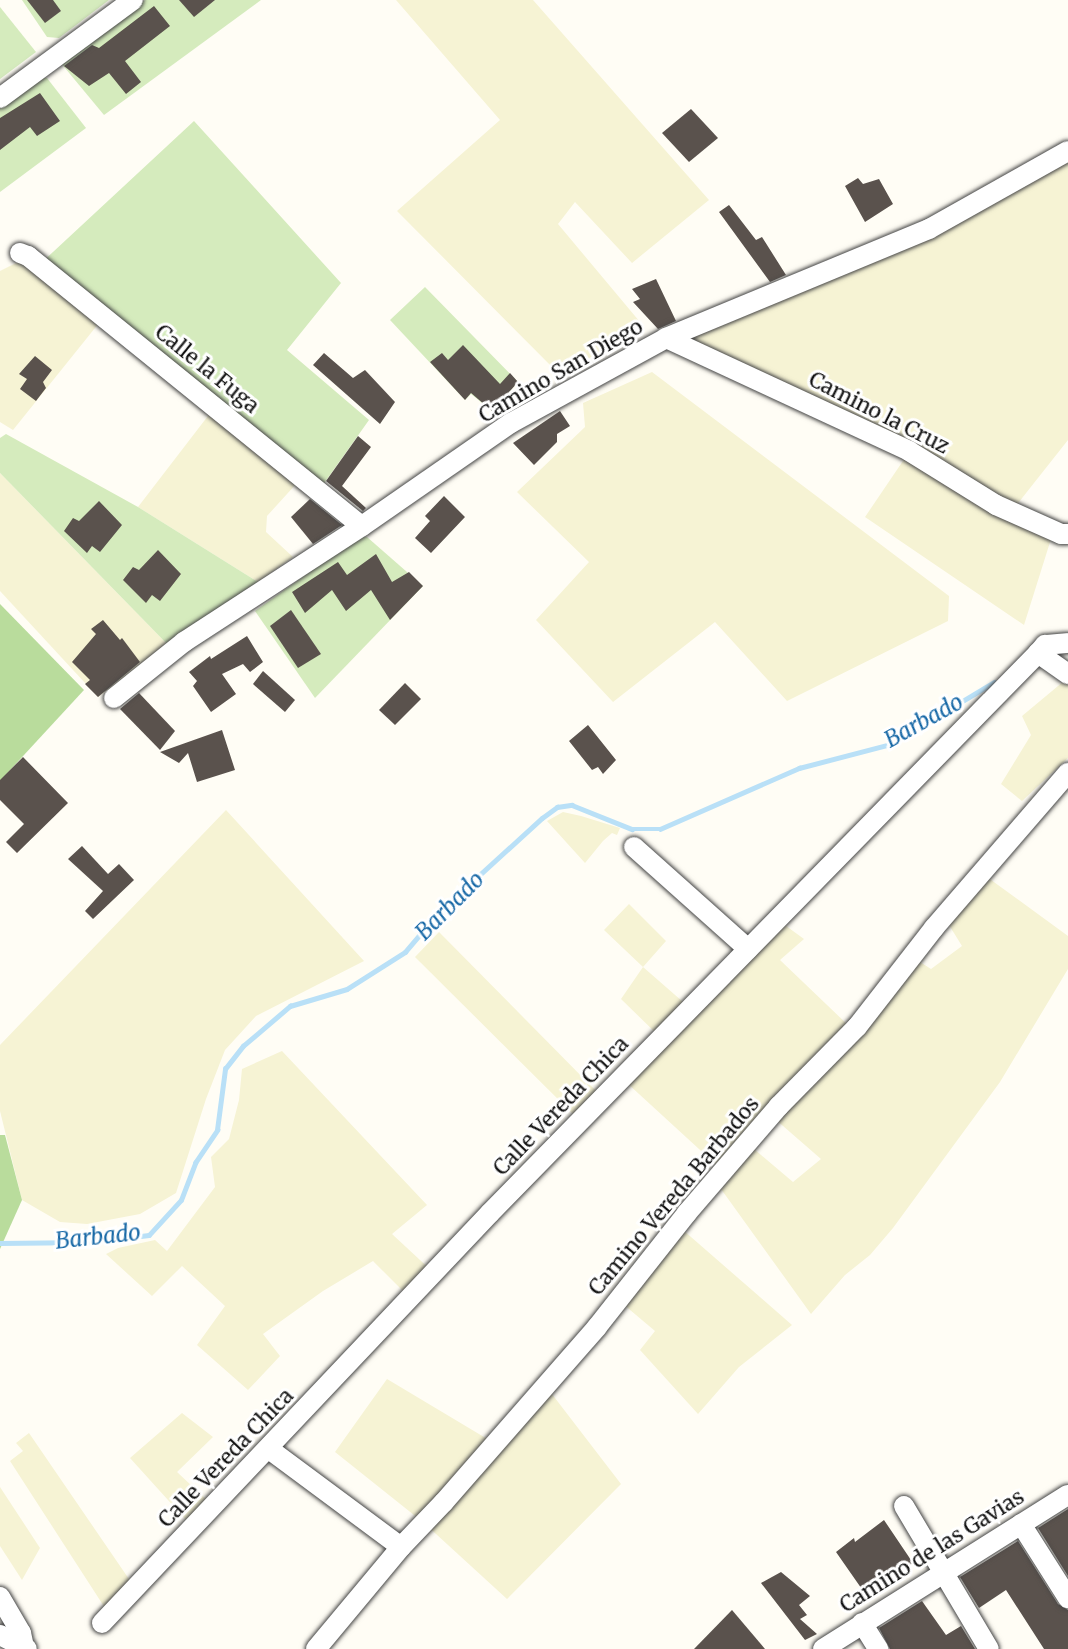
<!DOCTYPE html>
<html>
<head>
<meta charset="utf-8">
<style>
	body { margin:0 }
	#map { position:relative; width:1068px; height:1649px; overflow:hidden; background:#fffdf5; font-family:Merriweather,serif }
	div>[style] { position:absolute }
	.farmland>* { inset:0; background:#f6f3d4 }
	.green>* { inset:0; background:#d5ebbd }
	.forest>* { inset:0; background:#b9dc9c }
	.stream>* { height:4.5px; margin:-2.25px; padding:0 2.25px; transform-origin:2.25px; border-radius:2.25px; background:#b9e0f7 }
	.building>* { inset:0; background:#5a524d }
	.roads { filter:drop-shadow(0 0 2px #444) drop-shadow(0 0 2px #444) }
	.minor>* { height:20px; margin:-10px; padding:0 10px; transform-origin:10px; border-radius:10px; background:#fff }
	span { translate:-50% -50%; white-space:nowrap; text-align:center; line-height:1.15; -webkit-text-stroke:6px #fff; paint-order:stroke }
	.street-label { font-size:21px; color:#111 }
	.water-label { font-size:22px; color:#1768a6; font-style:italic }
</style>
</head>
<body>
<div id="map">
	<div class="farmland">
		<i style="clip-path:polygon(396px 0,533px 0,709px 200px,632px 263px,575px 202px,558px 224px,645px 328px,563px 378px,397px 211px,500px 120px)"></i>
		<i style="clip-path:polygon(1068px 151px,1068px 440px,1011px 512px,1051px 539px,1024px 625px,865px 517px,909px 452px,666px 338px,928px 229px)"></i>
		<i style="clip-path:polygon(20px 261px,99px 323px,13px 430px,0 422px,0 271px)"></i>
		<i style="clip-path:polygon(652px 372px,949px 596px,948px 621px,787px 701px,715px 622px,613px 702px,536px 620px,589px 562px,517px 492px,585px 427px,583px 403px)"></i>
		<i style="clip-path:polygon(211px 412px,297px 483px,267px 516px,266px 532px,293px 557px,258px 582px,138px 507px)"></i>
		<i style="clip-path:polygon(0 473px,170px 647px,98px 697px,0 591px)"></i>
		<i style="clip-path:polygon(1064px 681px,1068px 685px,1068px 758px,1022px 801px,1001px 784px,1031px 735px,1022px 716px)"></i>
		<i style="clip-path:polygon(226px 810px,364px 961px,256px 1016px,225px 1050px,206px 1099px,176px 1193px,140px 1214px,87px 1224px,60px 1222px,22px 1200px,0 1111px,0 1045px)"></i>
		<i style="clip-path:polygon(563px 812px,581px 816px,620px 828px,617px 835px,612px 833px,603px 841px,585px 863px,547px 821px)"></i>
		<i style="clip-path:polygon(987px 877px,1068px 936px,1068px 969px,1000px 1082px,893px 1228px,870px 1255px,845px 1275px,811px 1314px,721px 1189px,754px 1149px,793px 1182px,821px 1159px,775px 1119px,917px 960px,931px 969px,962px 946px,949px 925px)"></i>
		<i style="clip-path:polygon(629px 904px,666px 941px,643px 967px,690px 1008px,661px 1038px,621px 999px,643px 967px,604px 930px)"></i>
		<i style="clip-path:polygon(782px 923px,804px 939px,780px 960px,849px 1026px,723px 1171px,627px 1083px)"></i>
		<i style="clip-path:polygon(439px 932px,603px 1098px,580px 1121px,415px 957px)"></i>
		<i style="clip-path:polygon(282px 1051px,427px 1205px,392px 1234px,434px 1273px,410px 1298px,373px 1261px,323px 1291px,263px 1334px,280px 1356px,248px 1390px,197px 1345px,225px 1306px,182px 1266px,152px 1296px,106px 1254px,118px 1248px,155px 1240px,167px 1251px,215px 1187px,211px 1157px,229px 1139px,239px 1100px,242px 1069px)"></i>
		<i style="clip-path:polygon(683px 1230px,792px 1325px,739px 1367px,698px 1414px,640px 1350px,655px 1331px,623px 1304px)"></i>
		<i style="clip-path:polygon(387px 1379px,494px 1443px,545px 1385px,621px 1484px,507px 1599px,424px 1523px,335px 1452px)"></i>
		<i style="clip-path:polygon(182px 1413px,213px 1437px,177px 1472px,207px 1500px,187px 1521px,130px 1458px)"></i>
		<i style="clip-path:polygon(29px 1433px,131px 1582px,105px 1608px,10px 1461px,23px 1451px,16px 1443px)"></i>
		<i style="clip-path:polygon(0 1487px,40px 1548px,22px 1580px,0 1546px)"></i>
	</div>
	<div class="green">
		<i style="clip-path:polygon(22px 0,109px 0,59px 38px,47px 37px)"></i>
		<i style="clip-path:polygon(145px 0,261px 0,104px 115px,60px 62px)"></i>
		<i style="clip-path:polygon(0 7px,36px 52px,0 79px)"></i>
		<i style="clip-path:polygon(41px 78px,47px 78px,86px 128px,0 192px,0 108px)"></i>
		<i style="clip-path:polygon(194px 121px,341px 283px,287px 350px,369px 420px,320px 489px,39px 265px)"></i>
		<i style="clip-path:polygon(425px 287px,518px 382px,492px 411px,471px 394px,465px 400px,390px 320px)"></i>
		<i style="clip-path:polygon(6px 434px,138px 507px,258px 582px,170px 647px,0 473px,0 438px)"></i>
		<i style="clip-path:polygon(359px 537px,367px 537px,423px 586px,315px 698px,255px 611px)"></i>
	</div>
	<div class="forest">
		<i style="clip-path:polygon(0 604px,84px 690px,0 781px)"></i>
		<i style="clip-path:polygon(0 1135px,5px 1135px,22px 1200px,0 1249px)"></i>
	</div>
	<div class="stream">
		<i style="left:0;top:1243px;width:91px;rotate:-0.6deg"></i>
		<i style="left:91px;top:1242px;width:58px;rotate:-6.9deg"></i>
		<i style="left:149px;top:1235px;width:47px;rotate:-47.6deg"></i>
		<i style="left:181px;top:1200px;width:40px;rotate:-69deg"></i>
		<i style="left:195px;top:1163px;width:40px;rotate:-56deg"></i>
		<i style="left:217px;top:1130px;width:62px;rotate:-82.5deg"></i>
		<i style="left:225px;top:1069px;width:29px;rotate:-52deg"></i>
		<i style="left:243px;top:1046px;width:62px;rotate:-40.4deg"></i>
		<i style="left:290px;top:1006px;width:59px;rotate:-16.6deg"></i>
		<i style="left:347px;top:989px;width:69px;rotate:-32.5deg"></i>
		<i style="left:405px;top:952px;width:52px;rotate:-49.6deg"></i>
		<i style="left:439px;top:912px;width:139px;rotate:-42.4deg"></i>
		<i style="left:542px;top:818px;width:19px;rotate:-36deg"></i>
		<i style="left:557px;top:807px;width:15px;rotate:-8deg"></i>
		<i style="left:572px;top:805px;width:65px;rotate:21.8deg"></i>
		<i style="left:632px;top:829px;width:28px"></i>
		<i style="left:660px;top:829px;width:152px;rotate:-23.7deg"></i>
		<i style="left:799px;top:768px;width:95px;rotate:-14.6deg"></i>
		<i style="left:891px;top:744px;width:120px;rotate:-31deg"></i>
	</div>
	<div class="building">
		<i style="clip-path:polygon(27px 0,53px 0,61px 11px,45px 23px)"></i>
		<i style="clip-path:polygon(179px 0,215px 0,194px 17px)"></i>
		<i style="clip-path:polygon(154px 6px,170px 26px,125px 61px,141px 82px,126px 94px,109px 73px,89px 86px,64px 66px,92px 45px,99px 48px)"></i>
		<i style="clip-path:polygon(40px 93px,60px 121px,37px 136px,30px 127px,0 150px,0 118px)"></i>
		<i style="clip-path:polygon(691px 109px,718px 138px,689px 162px,662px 133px)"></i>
		<i style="clip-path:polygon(858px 178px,863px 184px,879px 179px,893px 204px,865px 222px,845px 186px)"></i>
		<i style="clip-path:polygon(729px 205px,756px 240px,762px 237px,786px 275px,770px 282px,719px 212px)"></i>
		<i style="clip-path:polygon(656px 279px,676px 321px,658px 329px,633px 302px,640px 299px,632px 289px)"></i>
		<i style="clip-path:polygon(463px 345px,500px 384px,510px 373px,518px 382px,492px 411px,471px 393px,465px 400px,430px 362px,442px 353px,448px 360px)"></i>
		<i style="clip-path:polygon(324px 353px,353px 378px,365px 370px,395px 402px,380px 424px,313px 365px)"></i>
		<i style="clip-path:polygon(35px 356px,52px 370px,43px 382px,46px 388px,36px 401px,20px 389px,27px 379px,19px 374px)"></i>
		<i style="clip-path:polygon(560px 411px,570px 426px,557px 434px,557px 442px,534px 465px,513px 443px)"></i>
		<i style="clip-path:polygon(358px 436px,371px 447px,342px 486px,366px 508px,363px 511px,326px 481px)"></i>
		<i style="clip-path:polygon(444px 496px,465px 517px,431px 553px,415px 538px,430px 521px,425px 516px)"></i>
		<i style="clip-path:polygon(310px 499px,342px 525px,313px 544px,291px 517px)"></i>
		<i style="clip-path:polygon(99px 501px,122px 525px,100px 552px,92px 546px,87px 553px,64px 531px,73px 518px,79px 521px)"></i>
		<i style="clip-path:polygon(158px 550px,181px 574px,160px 601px,152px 595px,146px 603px,123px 580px,133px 567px,139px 570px)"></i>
		<i style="clip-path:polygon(376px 554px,392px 582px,409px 572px,423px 586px,390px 620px,371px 590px,346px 611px,332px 590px,305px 613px,292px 592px,338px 562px,347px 575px)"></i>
		<i style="clip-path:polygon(291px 610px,321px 654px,298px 668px,270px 626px)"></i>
		<i style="clip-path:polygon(103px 620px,120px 640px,122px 638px,140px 662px,98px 697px,85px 684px,90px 680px,72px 662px,96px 634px,91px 629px)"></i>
		<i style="clip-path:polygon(247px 636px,263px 662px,250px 672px,243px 664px,222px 674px,236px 694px,211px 712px,193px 686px,197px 681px,189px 672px,210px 656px,211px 659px)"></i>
		<i style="clip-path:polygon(263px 671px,295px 700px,285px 712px,253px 684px)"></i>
		<i style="clip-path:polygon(405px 683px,421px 699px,395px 725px,379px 710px)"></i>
		<i style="clip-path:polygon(139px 693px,175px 731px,160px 750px,120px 709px)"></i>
		<i style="clip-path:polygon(588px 725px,616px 760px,603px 774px,598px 767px,592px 770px,569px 741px)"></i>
		<i style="clip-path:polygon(222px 730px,235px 770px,197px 782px,188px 753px,179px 763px,160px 752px)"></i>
		<i style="clip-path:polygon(23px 757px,68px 803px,17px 853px,6px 842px,24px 824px,0 800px,0 780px)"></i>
		<i style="clip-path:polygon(82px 846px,108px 874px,119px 864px,134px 880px,93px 919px,85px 911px,103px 891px,68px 859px)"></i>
		<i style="clip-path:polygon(1068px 1509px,1068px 1576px,1038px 1528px)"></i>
		<i style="clip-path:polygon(884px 1520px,913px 1563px,866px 1595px,836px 1552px,854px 1538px,855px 1542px)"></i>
		<i style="clip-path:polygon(1018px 1541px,1058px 1604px,1068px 1610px,1068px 1649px,1044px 1649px,1006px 1590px,979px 1608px,960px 1577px)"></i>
		<i style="clip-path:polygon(781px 1572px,810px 1596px,799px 1605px,807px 1615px,800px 1619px,817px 1634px,805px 1640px,761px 1583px)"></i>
		<i style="clip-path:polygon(922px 1601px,946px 1635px,961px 1626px,975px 1649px,890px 1649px,879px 1628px)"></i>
		<i style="clip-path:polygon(732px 1610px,765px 1649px,694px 1649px)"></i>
	</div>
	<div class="roads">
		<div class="minor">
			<i style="left:0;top:98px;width:165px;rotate:-36.4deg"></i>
			<i style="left:20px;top:253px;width:9px;rotate:21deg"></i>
			<i style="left:28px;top:256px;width:429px;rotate:39deg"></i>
			<i style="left:666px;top:338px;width:268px;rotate:24.9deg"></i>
			<i style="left:909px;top:451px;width:102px;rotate:31.8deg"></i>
			<i style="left:996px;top:505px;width:71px;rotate:24deg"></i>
			<i style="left:1061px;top:534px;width:7px"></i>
			<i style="left:1038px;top:653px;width:37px;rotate:35deg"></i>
			<i style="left:114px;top:698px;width:90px;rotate:-38.7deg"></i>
			<i style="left:184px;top:642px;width:212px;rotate:-33.1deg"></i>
			<i style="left:362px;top:526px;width:181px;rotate:-34.7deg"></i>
			<i style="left:511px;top:423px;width:177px;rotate:-28.7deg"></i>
			<i style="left:666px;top:338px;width:285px;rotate:-22.5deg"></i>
			<i style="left:929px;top:229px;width:159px;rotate:-29.3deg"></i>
			<i style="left:634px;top:847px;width:153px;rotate:41.8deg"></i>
			<i style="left:269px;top:1449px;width:164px;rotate:36.6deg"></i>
			<i style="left:904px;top:1506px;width:166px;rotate:59.3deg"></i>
			<i style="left:1021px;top:1524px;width:88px;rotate:57.6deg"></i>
			<i style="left:0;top:1597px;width:42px;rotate:59.7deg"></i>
			<i style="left:21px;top:1633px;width:14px;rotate:78deg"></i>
			<i style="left:102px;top:1623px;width:564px;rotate:-46.58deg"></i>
			<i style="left:490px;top:1213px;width:784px;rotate:-45.62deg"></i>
			<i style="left:1038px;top:653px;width:11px;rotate:-49deg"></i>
			<i style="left:1045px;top:645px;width:23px;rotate:-5deg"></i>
			<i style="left:862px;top:1623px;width:31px;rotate:58deg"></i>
			<i style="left:0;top:1635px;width:30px;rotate:27deg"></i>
			<i style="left:316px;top:1649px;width:133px;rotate:-50.2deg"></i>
			<i style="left:401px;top:1547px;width:62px;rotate:-46.3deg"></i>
			<i style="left:444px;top:1502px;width:232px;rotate:-48.8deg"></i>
			<i style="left:597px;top:1327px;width:145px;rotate:-51.7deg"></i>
			<i style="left:687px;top:1213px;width:141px;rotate:-49.3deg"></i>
			<i style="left:779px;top:1106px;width:111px;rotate:-45.4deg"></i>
			<i style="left:857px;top:1027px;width:125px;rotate:-52.1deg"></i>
			<i style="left:934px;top:928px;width:205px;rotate:-49.2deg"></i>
			<i style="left:823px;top:1649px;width:289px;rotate:-32.2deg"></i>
		</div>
	</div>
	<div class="street-label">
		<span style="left:207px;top:369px;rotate:39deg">Calle la Fuga</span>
		<span style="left:561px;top:371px;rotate:-30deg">Camino San Diego</span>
		<span style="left:879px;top:413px;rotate:27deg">Camino la Cruz</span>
		<span style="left:561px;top:1106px;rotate:-46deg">Calle Vereda Chica</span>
		<span style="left:674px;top:1196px;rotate:-50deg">Camino Vereda Barbados</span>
		<span style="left:226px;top:1458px;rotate:-46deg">Calle Vereda Chica</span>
		<span style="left:932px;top:1551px;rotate:-32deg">Camino de las Gavias</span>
	</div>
	<div class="water-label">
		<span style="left:924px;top:721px;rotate:-29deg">Barbado</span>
		<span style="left:450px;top:906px;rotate:-45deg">Barbado</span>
		<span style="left:98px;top:1237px;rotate:-6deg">Barbado</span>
	</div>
</div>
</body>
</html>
